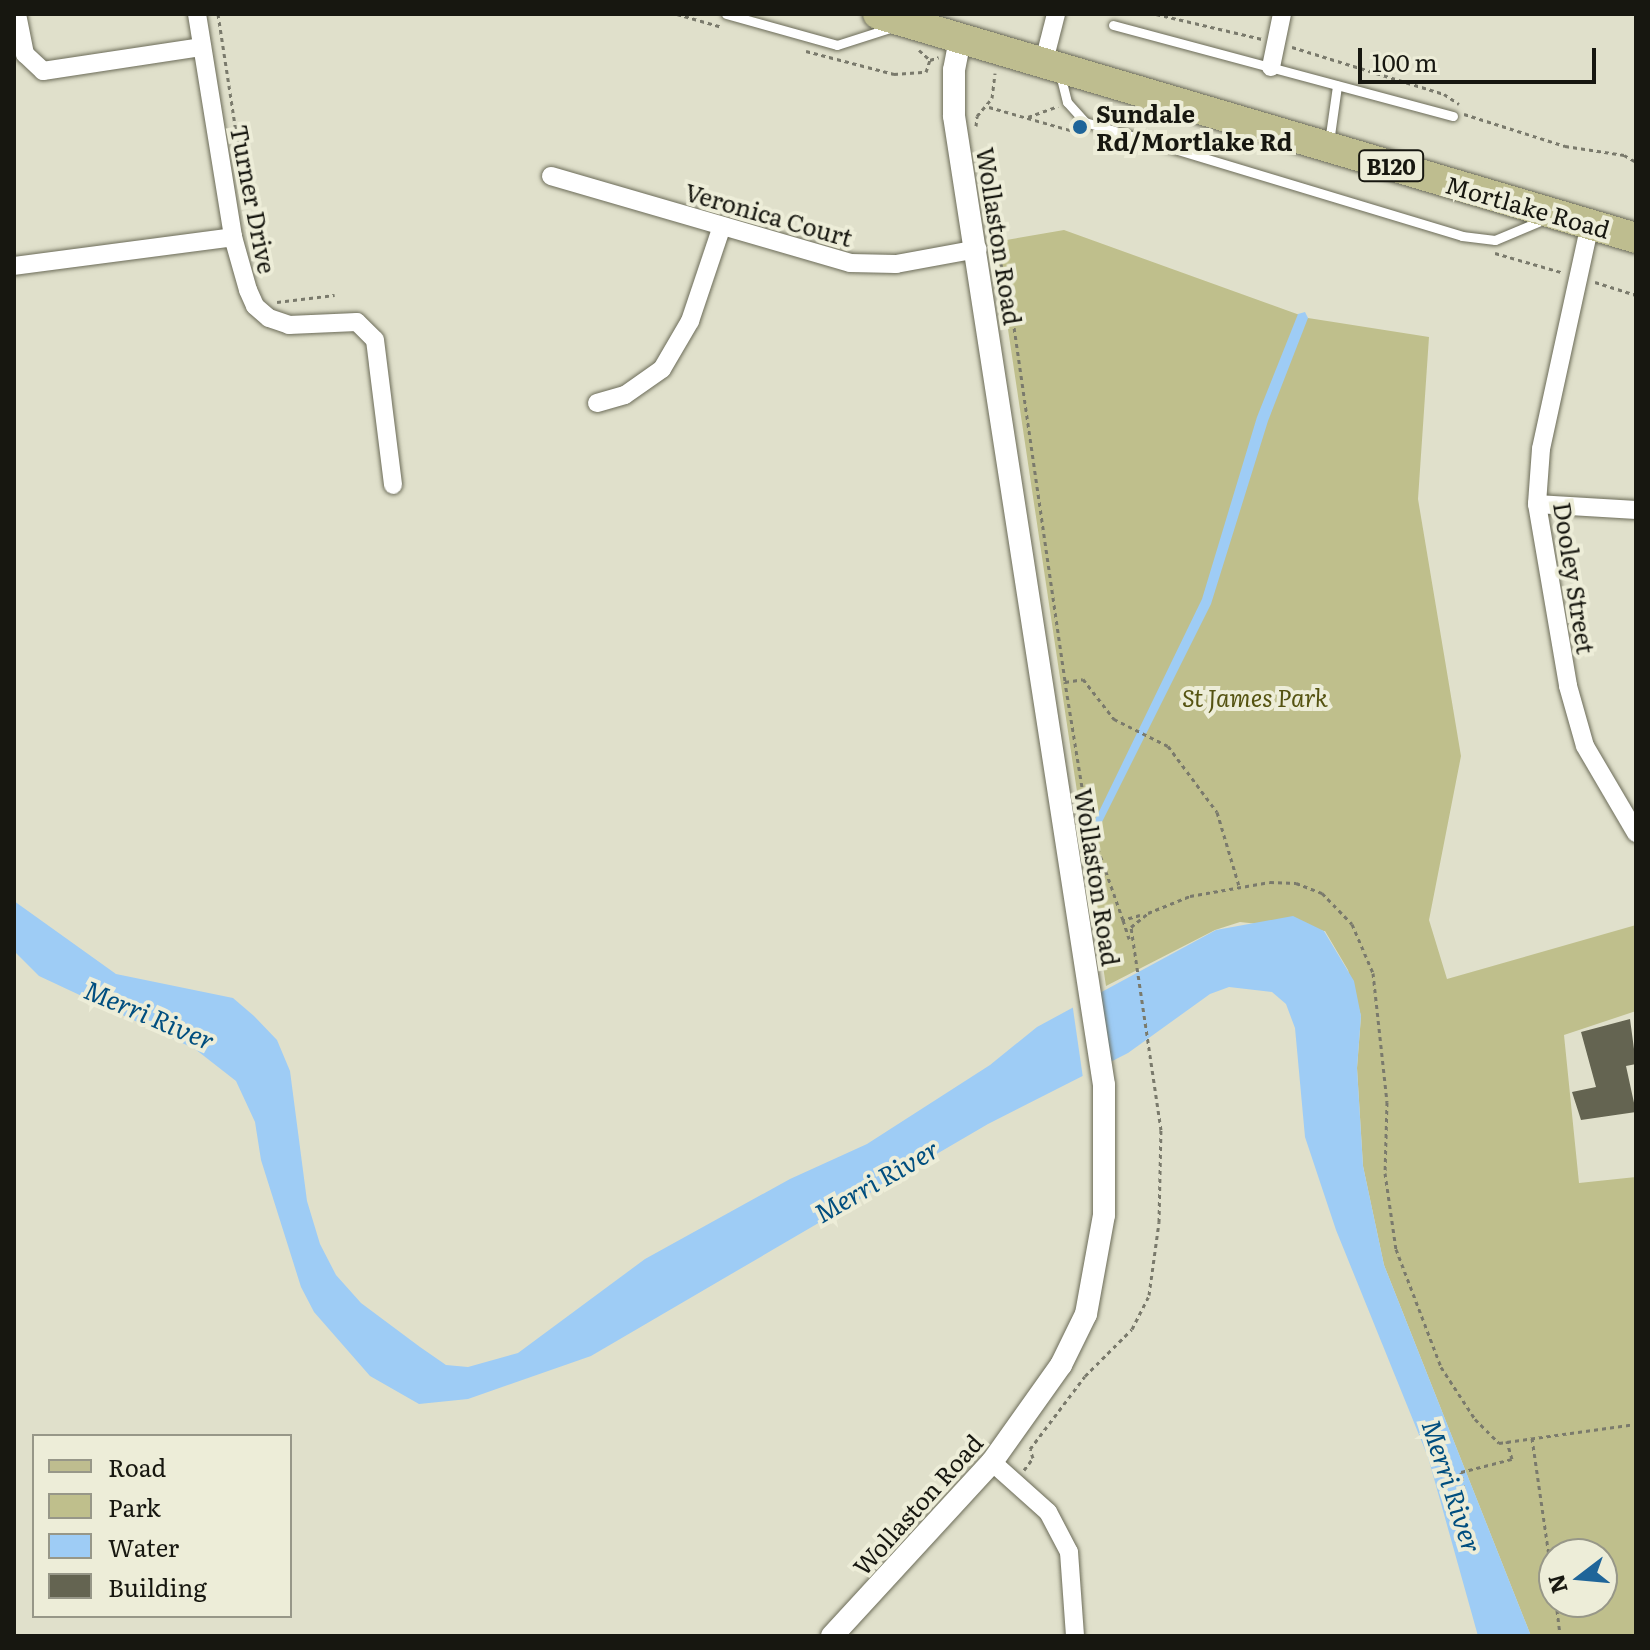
<!DOCTYPE html>
<html>
<head>
<meta charset="utf-8">
<style>
	body { margin:0 }
	#map { position:relative; width:1650px; height:1650px; overflow:hidden; background:#e0e0cb; font-family:Literata,serif }
	div>[style] { position:absolute }
	.green>* { inset:0; background:#bfbf8c }
	.water>* { inset:0; background:#9eccf5 }
	.pier>* { inset:0; background:#e0e0cb }
	.building>* { inset:0; background:#646451 }
	.path>* { height:3px; margin-top:-1.5px; transform-origin:0; background:repeating-linear-gradient(90deg,#7a7a6c 0 4px,transparent 0 8px) }
	.roads { filter:drop-shadow(0 0 2px #6b6b58) drop-shadow(0 0 2px #6b6b58) }
	.service>* { height:9px; margin:-4.5px; padding:0 4.5px; transform-origin:4.5px; border-radius:4.5px; background:#fff }
	.minor>* { height:18px; margin:-9px; padding:0 9px; transform-origin:9px; border-radius:9px; background:#fff }
	.tertiary>* { height:22px; margin:-11px; padding:0 11px; transform-origin:11px; border-radius:11px; background:#fff }
	.primary>* { height:30px; margin:-15px; padding:0 15px; transform-origin:15px; border-radius:15px; background:#bebd8f }
	.dots>* { width:22px; height:22px; translate:-50% -50%; box-sizing:border-box; border:4px solid #ededd8; border-radius:50% }
	span { translate:-50% -50%; white-space:nowrap; text-align:center; line-height:1.15; -webkit-text-stroke:8px #ededd8; paint-order:stroke }
	.shield-label span { padding:2px 6px; background:#ededd8; border:2px solid; border-radius:6px; -webkit-text-stroke-width:0 }
	.shield-label { font-size:22px; color:#171710; font-weight:700 }
	.poi-label { font-size:24px; color:#171710; font-weight:700 }
	.left { translate:0 -50%; text-align:left }
	.street-label { font-size:24px; color:#171710 }
	.park-label { font-size:24px; color:#555311; font-style:italic }
	.water-label { font-size:26px; color:#004e7f; font-style:italic }
	.frame { position:absolute; inset:0; border:16px solid #171710; pointer-events:none }
	.legend { position:absolute; left:32px; top:1434px; width:260px; height:184px; box-sizing:border-box; background:#ededd8; border:2px solid #979788; margin:0; padding:10px 14px; list-style:none; font-size:24px; color:#171710 }
	.legend li { display:flex; align-items:center; gap:16px; height:40px }
	.legend b { width:40px; border:2px solid #979788 }
	.north { position:absolute; left:1538px; top:1538px; width:80px; height:80px; box-sizing:border-box; background:#ededd8; border:2px solid #979788; border-radius:50%; rotate:254deg; font-size:22px; font-weight:700; line-height:32px; text-align:center; color:#171710 }
	.north::after { content:''; display:block; margin:auto; width:28px; height:36px; background:#1f6599; clip-path:polygon(50% 0,100% 100%,50% 72%,0 100%) }
	.scale { position:absolute; left:1358px; top:48px; width:238px; height:36px; box-sizing:border-box; border:4px solid #171710; border-top:0; padding-left:10px; font-size:24px; line-height:28px; white-space:nowrap; color:#171710; -webkit-text-stroke:6px #ededd8; paint-order:stroke }
</style>
</head>
<body>
<div id="map">
	<div class="green">
		<i style="clip-path:polygon(evenodd,1064px 230px,1308px 318px,1429px 337px,1418px 499px,1461px 756px,1429px 920px,1447px 979px,1636px 925px,1636px 1011px,1564px 1035px,1579px 1183px,1636px 1177px,1636px 1636px,1531px 1636px,1384px 1265px,1363px 1166px,1357px 1068px,1361px 1016px,1348px 970px,1325px 931px,1240px 922px,1215px 930px,1106px 986px,995px 242px,1064px 230px,1554px 1554px,1602px 1554px,1602px 1602px,1554px 1602px,1554px 1554px)"></i>
	</div>
	<div class="water">
		<i style="clip-path:polygon(1305px 312px,1308px 318px,1268px 421px,1211px 604px,1094px 838px,1091px 828px,1202px 599px,1257px 417px,1298px 314px)"></i>
		<i style="clip-path:polygon(14px 901px,116px 974px,233px 998px,254px 1016px,277px 1040px,290px 1071px,307px 1201px,320px 1244px,336px 1275px,361px 1303px,420px 1347px,446px 1365px,468px 1367px,518px 1353px,645px 1259px,790px 1179px,867px 1144px,990px 1065px,1037px 1027px,1216px 930px,1293px 916px,1324px 931px,1354px 981px,1361px 1016px,1357px 1068px,1363px 1166px,1384px 1265px,1531px 1636px,1478px 1636px,1428px 1457px,1336px 1230px,1305px 1137px,1295px 1028px,1286px 1004px,1272px 992px,1229px 987px,1210px 994px,1128px 1053px,988px 1124px,591px 1356px,468px 1399px,419px 1404px,370px 1376px,314px 1312px,301px 1287px,261px 1160px,255px 1122px,236px 1081px,195px 1049px,39px 976px,14px 951px)"></i>
	</div>
	<div class="pier">
		<i style="clip-path:polygon(1096px 987px,1108px 1067px,1083px 1078px,1072px 1002px)"></i>
	</div>
	<div class="building">
		<i style="clip-path:polygon(1630px 1019px,1636px 1064px,1626px 1066px,1636px 1112px,1581px 1120px,1572px 1092px,1596px 1087px,1581px 1032px)"></i>
	</div>
	<div class="path">
		<i style="left:218px;top:14px;width:225px;rotate:81.3deg"></i>
		<i style="left:677px;top:14px;width:47px;rotate:16.1deg"></i>
		<i style="left:1156px;top:14px;width:109px;rotate:13.3deg"></i>
		<i style="left:1292px;top:47px;width:159px;rotate:17.2deg"></i>
		<i style="left:1444px;top:94px;width:18px;rotate:34deg"></i>
		<i style="left:919px;top:50px;width:15px;rotate:42deg"></i>
		<i style="left:930px;top:60px;width:9px;rotate:-18deg"></i>
		<i style="left:806px;top:51px;width:91px;rotate:14.6deg"></i>
		<i style="left:894px;top:74px;width:32px;rotate:-4deg"></i>
		<i style="left:926px;top:72px;width:13px;rotate:-72deg"></i>
		<i style="left:989px;top:107px;width:91px;rotate:15.9deg"></i>
		<i style="left:1464px;top:114px;width:106px;rotate:17.6deg"></i>
		<i style="left:1565px;top:146px;width:60px;rotate:8.7deg"></i>
		<i style="left:1624px;top:155px;width:14px;rotate:30deg"></i>
		<i style="left:1028px;top:117px;width:32px;rotate:-20deg"></i>
		<i style="left:976px;top:126px;width:10px;rotate:-84deg"></i>
		<i style="left:977px;top:116px;width:23px;rotate:-50deg"></i>
		<i style="left:992px;top:98px;width:25px;rotate:-83deg"></i>
		<i style="left:989px;top:208px;width:115px;rotate:77.9deg"></i>
		<i style="left:1013px;top:320px;width:366px;rotate:81.8deg"></i>
		<i style="left:1495px;top:253px;width:69px;rotate:16.1deg"></i>
		<i style="left:1595px;top:282px;width:43px;rotate:17.6deg"></i>
		<i style="left:277px;top:302px;width:58px;rotate:-6.9deg"></i>
		<i style="left:1140px;top:915px;width:18px;rotate:164deg"></i>
		<i style="left:1123px;top:920px;width:108px;rotate:-109.4deg"></i>
		<i style="left:1087px;top:818px;width:138px;rotate:-99.2deg"></i>
		<i style="left:1065px;top:682px;width:18px;rotate:-9deg"></i>
		<i style="left:1083px;top:679px;width:51px;rotate:52.2deg"></i>
		<i style="left:1114px;top:719px;width:60px;rotate:26.6deg"></i>
		<i style="left:1168px;top:746px;width:82px;rotate:53.4deg"></i>
		<i style="left:1217px;top:812px;width:77px;rotate:73.4deg"></i>
		<i style="left:1123px;top:920px;width:20px;rotate:72deg"></i>
		<i style="left:1532px;top:1438px;width:155px;rotate:81.8deg"></i>
		<i style="left:1024px;top:1470px;width:15px;rotate:-53deg"></i>
		<i style="left:1033px;top:1458px;width:9px;rotate:-108deg"></i>
		<i style="left:1030px;top:1449px;width:91px;rotate:-53deg"></i>
		<i style="left:1085px;top:1376px;width:66px;rotate:-45deg"></i>
		<i style="left:1132px;top:1329px;width:38px;rotate:-63deg"></i>
		<i style="left:1149px;top:1295px;width:74px;rotate:-82.2deg"></i>
		<i style="left:1159px;top:1222px;width:92px;rotate:-88.8deg"></i>
		<i style="left:1161px;top:1130px;width:205px;rotate:-98.4deg"></i>
		<i style="left:1131px;top:927px;width:22px;rotate:-39deg"></i>
		<i style="left:1148px;top:913px;width:45px;rotate:-22deg"></i>
		<i style="left:1190px;top:896px;width:81px;rotate:-9.9deg"></i>
		<i style="left:1270px;top:882px;width:26px;rotate:2deg"></i>
		<i style="left:1296px;top:883px;width:28px;rotate:21deg"></i>
		<i style="left:1322px;top:893px;width:43px;rotate:45.9deg"></i>
		<i style="left:1352px;top:924px;width:53px;rotate:66.8deg"></i>
		<i style="left:1373px;top:973px;width:130px;rotate:83.8deg"></i>
		<i style="left:1387px;top:1102px;width:71px;rotate:91.6deg"></i>
		<i style="left:1385px;top:1173px;width:77px;rotate:81.8deg"></i>
		<i style="left:1396px;top:1249px;width:126px;rotate:69.1deg"></i>
		<i style="left:1441px;top:1367px;width:62px;rotate:56.8deg"></i>
		<i style="left:1475px;top:1419px;width:34px;rotate:45deg"></i>
		<i style="left:1499px;top:1443px;width:138px;rotate:-7.9deg"></i>
		<i style="left:1464px;top:1489px;width:17px;rotate:-100deg"></i>
		<i style="left:1461px;top:1472px;width:53px;rotate:-14.3deg"></i>
		<i style="left:1512px;top:1459px;width:19px;rotate:-106deg"></i>
		<i style="left:1556px;top:1602px;width:34px;rotate:83deg"></i>
	</div>
	<div class="roads">
		<div class="service">
			<i style="left:726px;top:14px;width:115px;rotate:15.6deg"></i>
			<i style="left:837px;top:45px;width:59px;rotate:-17.8deg"></i>
			<i style="left:1113px;top:25px;width:352px;rotate:15deg"></i>
			<i style="left:1060px;top:74px;width:29px;rotate:76deg"></i>
			<i style="left:1067px;top:102px;width:27px;rotate:48deg"></i>
			<i style="left:1085px;top:122px;width:394px;rotate:16.8deg"></i>
			<i style="left:1462px;top:236px;width:33px;rotate:7deg"></i>
			<i style="left:1495px;top:240px;width:54px;rotate:-22.8deg"></i>
			<i style="left:1329px;top:142px;width:57px;rotate:-81.9deg"></i>
		</div>
		<div class="minor">
			<i style="left:17px;top:14px;width:41px;rotate:78.7deg"></i>
			<i style="left:25px;top:54px;width:25px;rotate:43deg"></i>
			<i style="left:43px;top:71px;width:161px;rotate:-8.6deg"></i>
			<i style="left:197px;top:14px;width:226px;rotate:80.8deg"></i>
			<i style="left:233px;top:237px;width:55px;rotate:74.2deg"></i>
			<i style="left:248px;top:290px;width:17px;rotate:66deg"></i>
			<i style="left:255px;top:306px;width:18px;rotate:41deg"></i>
			<i style="left:269px;top:318px;width:21px;rotate:19deg"></i>
			<i style="left:289px;top:325px;width:68px;rotate:-2.5deg"></i>
			<i style="left:357px;top:322px;width:25px;rotate:45deg"></i>
			<i style="left:375px;top:340px;width:146px;rotate:82.9deg"></i>
			<i style="left:1043px;top:65px;width:53px;rotate:-75.7deg"></i>
			<i style="left:1271px;top:67px;width:54px;rotate:-78.3deg"></i>
			<i style="left:551px;top:176px;width:311px;rotate:16.2deg"></i>
			<i style="left:850px;top:263px;width:46px;rotate:1.2deg"></i>
			<i style="left:896px;top:264px;width:83px;rotate:-10.4deg"></i>
			<i style="left:1590px;top:224px;width:230px;rotate:102.3deg"></i>
			<i style="left:1541px;top:449px;width:55px;rotate:94.2deg"></i>
			<i style="left:1537px;top:504px;width:185px;rotate:80.3deg"></i>
			<i style="left:1568px;top:686px;width:62px;rotate:74.2deg"></i>
			<i style="left:1585px;top:746px;width:101px;rotate:59.6deg"></i>
			<i style="left:14px;top:266px;width:221px;rotate:-7.5deg"></i>
			<i style="left:597px;top:403px;width:29px;rotate:-16deg"></i>
			<i style="left:625px;top:395px;width:45px;rotate:-35.1deg"></i>
			<i style="left:662px;top:369px;width:56px;rotate:-59.7deg"></i>
			<i style="left:690px;top:321px;width:100px;rotate:-71.4deg"></i>
			<i style="left:1537px;top:504px;width:99px;rotate:3.5deg"></i>
			<i style="left:992px;top:1462px;width:75px;rotate:41.8deg"></i>
			<i style="left:1048px;top:1512px;width:45px;rotate:62.3deg"></i>
			<i style="left:1069px;top:1552px;width:84px;rotate:85.9deg"></i>
		</div>
		<div class="tertiary">
			<i style="left:832px;top:1636px;width:236px;rotate:-47.4deg"></i>
			<i style="left:992px;top:1462px;width:119px;rotate:-54.6deg"></i>
			<i style="left:1061px;top:1365px;width:57px;rotate:-63.9deg"></i>
			<i style="left:1086px;top:1314px;width:101px;rotate:-79.7deg"></i>
			<i style="left:1104px;top:1215px;width:130px;rotate:-90deg"></i>
			<i style="left:1104px;top:1085px;width:981px;rotate:-98.8deg"></i>
			<i style="left:954px;top:116px;width:46px;rotate:-90deg"></i>
			<i style="left:954px;top:70px;width:31px;rotate:-79deg"></i>
		</div>
		<div class="primary">
			<i style="left:878px;top:14px;width:790px;rotate:16.46deg"></i>
		</div>
	</div>
	<div class="dots">
		<i style="left:1080px;top:127px;background:#1f6599"></i>
	</div>
	<div class="shield-label">
		<span style="left:1391px;top:166px">B120</span>
	</div>
	<div class="poi-label">
		<span class="left" style="left:1096px;top:127px">Sundale<br>Rd/Mortlake Rd</span>
	</div>
	<div class="street-label">
		<span style="left:254px;top:199px;rotate:79deg">Turner Drive</span>
		<span style="left:1528px;top:206px;rotate:16deg">Mortlake Road</span>
		<span style="left:769px;top:214px;rotate:16deg">Veronica Court</span>
		<span style="left:1000px;top:236px;rotate:81deg">Wollaston Road</span>
		<span style="left:1575px;top:578px;rotate:81deg">Dooley Street</span>
		<span style="left:1098px;top:877px;rotate:81deg">Wollaston Road</span>
		<span style="left:917px;top:1504px;rotate:-48deg">Wollaston Road</span>
	</div>
	<div class="park-label">
		<span style="left:1255px;top:697px">St James Park</span>
	</div>
	<div class="water-label">
		<span style="left:150px;top:1014px;rotate:23deg">Merri River</span>
		<span style="left:876px;top:1180px;rotate:-30deg">Merri River</span>
		<span style="left:1453px;top:1486px;rotate:72deg">Merri River</span>
	</div>
	<div class="frame"></div>
	<ul class="legend">
	<li><b style="height:10px;background:#bebd8f"></b>Road</li>
	<li><b style="height:22px;background:#bfbf8c"></b>Park</li>
	<li><b style="height:22px;background:#9eccf5"></b>Water</li>
	<li><b style="height:22px;background:#646451"></b>Building</li>
	</ul>
	<div class="north">N</div>
	<div class="scale">100 m</div>
</div>
</body>
</html>
